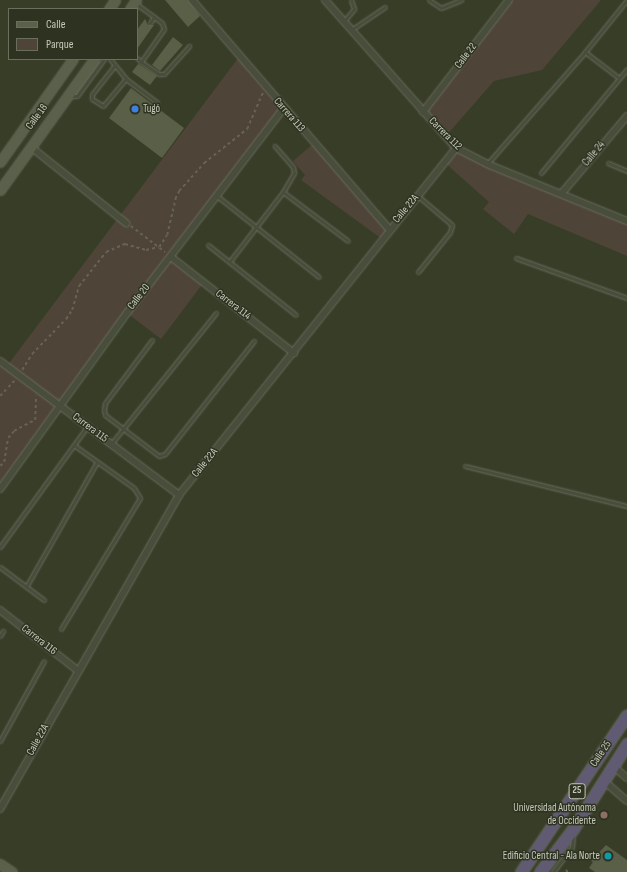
<!DOCTYPE html>
<html>
<head>
<meta charset="utf-8">
<style>
	body { margin:0 }
	#map { position:relative; width:627px; height:872px; overflow:hidden; background:#383d28; font-family:"Sofia Sans Condensed",sans-serif }
	div>[style] { position:absolute }
	.green>* { inset:0; background:#4f4438 }
	.building>* { inset:0; background:#5a5f47 }
	.path>* { height:1.5px; margin-top:-0.75px; transform-origin:0; background:repeating-linear-gradient(90deg,#666353 0 3px,transparent 0 6px) }
	.roads { filter:drop-shadow(0 0 1px #676b5a) drop-shadow(0 0 1px #676b5a) }
	.lane>* { height:3px; margin:-1.5px; padding:0 1.5px; transform-origin:1.5px; border-radius:1.5px; background:#494e3c }
	.street>* { height:6px; margin:-3px; padding:0 3px; transform-origin:3px; border-radius:3px; background:#494e3c }
	.secondary>* { height:9px; margin:-4.5px; padding:0 4.5px; transform-origin:4.5px; border-radius:4.5px; background:#5a604a }
	.highway>* { height:11px; margin:-5.5px; padding:0 5.5px; transform-origin:5.5px; border-radius:5.5px; background:#615a73 }
	.dots>* { width:11px; height:11px; translate:-50% -50%; box-sizing:border-box; border:2px solid #2e3321; border-radius:50% }
	span { translate:-50% -50%; white-space:nowrap; text-align:center; line-height:1.15; -webkit-text-stroke:3px #2e3321; paint-order:stroke }
	.shield-label span { padding:1px 3px; background:#2e3321; border:1px solid; border-radius:3px; -webkit-text-stroke-width:0 }
	.shield-label { font-size:10px; color:#c4c8b8; font-weight:700 }
	.street-label { font-size:11px; color:#c4c8b8 }
	.poi-label { font-size:11px; color:#c4c8b8 }
	.left { translate:0 -50%; text-align:left }
	.right { translate:-100% -50%; text-align:right }
	.legend { position:absolute; left:8px; top:8px; width:130px; height:52px; box-sizing:border-box; background:#2e3321; border:1px solid #6a6f5d; margin:0; padding:5px 7px; list-style:none; font-size:12px; color:#c4c8b8 }
	.legend li { display:flex; align-items:center; gap:8px; height:20px }
	.legend b { width:20px; border:1px solid #6a6f5d }
</style>
</head>
<body>
<div id="map">
	<div class="green">
		<i style="clip-path:polygon(509px 0,601px 0,542px 70px,494px 81px,445px 137px,423px 112px)"></i>
		<i style="clip-path:polygon(239px 57px,283px 109px,171px 257px,204px 282px,161px 339px,127px 313px,0 489px,0 364px,7px 366px)"></i>
		<i style="clip-path:polygon(313px 144px,389px 229px,382px 239px,301px 180px,305px 175px,293px 161px)"></i>
		<i style="clip-path:polygon(456px 148px,627px 221px,627px 256px,528px 214px,514px 234px,483px 209px,489px 202px,444px 162px)"></i>
	</div>
	<div class="building">
		<i style="clip-path:polygon(165px 0,188px 0,200px 16px,188px 27px)"></i>
		<i style="clip-path:polygon(145px 19px,148px 25px,154px 25px,137px 49px,137px 30px)"></i>
		<i style="clip-path:polygon(173px 37px,183px 45px,160px 71px,152px 65px)"></i>
		<i style="clip-path:polygon(138px 64px,157px 76px,150px 85px,132px 72px)"></i>
		<i style="clip-path:polygon(131px 88px,184px 128px,162px 158px,109px 118px)"></i>
		<i style="clip-path:polygon(606px 845px,627px 860px,627px 872px,595px 872px,589px 868px,593px 862px,591px 861px)"></i>
	</div>
	<div class="path">
		<i style="left:131px;top:226px;width:43px;rotate:37.4deg"></i>
		<i style="left:22px;top:370px;width:19px;rotate:-58deg"></i>
		<i style="left:32px;top:354px;width:49px;rotate:-45.8deg"></i>
		<i style="left:66px;top:319px;width:11px;rotate:-56deg"></i>
		<i style="left:72px;top:310px;width:25px;rotate:-74deg"></i>
		<i style="left:79px;top:286px;width:43px;rotate:-51.5deg"></i>
		<i style="left:106px;top:252px;width:21px;rotate:-23deg"></i>
		<i style="left:125px;top:244px;width:22px;rotate:16deg"></i>
		<i style="left:146px;top:250px;width:13px;rotate:-13deg"></i>
		<i style="left:159px;top:247px;width:14px;rotate:-56deg"></i>
		<i style="left:167px;top:235px;width:37px;rotate:-77deg"></i>
		<i style="left:175px;top:199px;width:9px;rotate:-63deg"></i>
		<i style="left:179px;top:191px;width:38px;rotate:-48deg"></i>
		<i style="left:204px;top:163px;width:55px;rotate:-38.3deg"></i>
		<i style="left:247px;top:129px;width:40px;rotate:-66.6deg"></i>
		<i style="left:0;top:396px;width:22px;rotate:-47deg"></i>
		<i style="left:0;top:466px;width:6px;rotate:-45deg"></i>
		<i style="left:4px;top:462px;width:24px;rotate:-81deg"></i>
		<i style="left:8px;top:438px;width:9px;rotate:-49deg"></i>
		<i style="left:14px;top:431px;width:24px;rotate:-28deg"></i>
		<i style="left:35px;top:420px;width:24px;rotate:-88deg"></i>
		<i style="left:566px;top:870px;width:3px;rotate:45deg"></i>
	</div>
	<div class="roads">
		<div class="lane">
			<i style="left:429px;top:0;width:14px;rotate:34deg"></i>
			<i style="left:441px;top:8px;width:22px;rotate:-22deg"></i>
			<i style="left:135px;top:3px;width:24px;rotate:36deg"></i>
			<i style="left:154px;top:17px;width:7px;rotate:124deg"></i>
			<i style="left:344px;top:21px;width:16px;rotate:-50deg"></i>
			<i style="left:354px;top:9px;width:9px;rotate:-108deg"></i>
			<i style="left:351px;top:30px;width:41px;rotate:-34.1deg"></i>
			<i style="left:585px;top:52px;width:43px;rotate:37.4deg"></i>
			<i style="left:137px;top:58px;width:6px;rotate:45deg"></i>
			<i style="left:141px;top:62px;width:40px;rotate:-55.1deg"></i>
			<i style="left:164px;top:29px;width:6px;rotate:-108deg"></i>
			<i style="left:162px;top:23px;width:10px;rotate:-143deg"></i>
			<i style="left:110px;top:59px;width:26px;rotate:51deg"></i>
			<i style="left:126px;top:79px;width:39px;rotate:37deg"></i>
			<i style="left:141px;top:62px;width:22px;rotate:34deg"></i>
			<i style="left:159px;top:74px;width:5px"></i>
			<i style="left:164px;top:74px;width:38px;rotate:-48deg"></i>
			<i style="left:115px;top:65px;width:37px;rotate:128deg"></i>
			<i style="left:92px;top:94px;width:5px;rotate:90deg"></i>
			<i style="left:92px;top:99px;width:13px;rotate:32deg"></i>
			<i style="left:103px;top:106px;width:35px;rotate:-50deg"></i>
			<i style="left:69px;top:96px;width:8px"></i>
			<i style="left:77px;top:96px;width:46px;rotate:-53.9deg"></i>
			<i style="left:608px;top:163px;width:21px;rotate:23deg"></i>
			<i style="left:487px;top:164px;width:149px;rotate:-48.8deg"></i>
			<i style="left:585px;top:52px;width:67px;rotate:-51.1deg"></i>
			<i style="left:541px;top:173px;width:135px;rotate:-50.4deg"></i>
			<i style="left:283px;top:192px;width:81px;rotate:37deg"></i>
			<i style="left:217px;top:196px;width:130px;rotate:38.5deg"></i>
			<i style="left:208px;top:245px;width:112px;rotate:38.5deg"></i>
			<i style="left:516px;top:258px;width:118px;rotate:19.8deg"></i>
			<i style="left:230px;top:261px;width:87px;rotate:-52.5deg"></i>
			<i style="left:283px;top:192px;width:22px;rotate:-60deg"></i>
			<i style="left:294px;top:173px;width:6px;rotate:-99deg"></i>
			<i style="left:293px;top:167px;width:28px;rotate:-131deg"></i>
			<i style="left:418px;top:272px;width:51px;rotate:-51.3deg"></i>
			<i style="left:450px;top:232px;width:7px;rotate:-74deg"></i>
			<i style="left:452px;top:225px;width:45px;rotate:-139.5deg"></i>
			<i style="left:152px;top:340px;width:79px;rotate:126.7deg"></i>
			<i style="left:105px;top:403px;width:7px;rotate:98deg"></i>
			<i style="left:104px;top:410px;width:5px;rotate:79deg"></i>
			<i style="left:105px;top:415px;width:68px;rotate:37.2deg"></i>
			<i style="left:159px;top:456px;width:6px;rotate:-18deg"></i>
			<i style="left:165px;top:454px;width:144px;rotate:-51.8deg"></i>
			<i style="left:111px;top:444px;width:168px;rotate:-51.3deg"></i>
			<i style="left:465px;top:466px;width:167px;rotate:13.9deg"></i>
			<i style="left:0;top:547px;width:148px;rotate:-54.1deg"></i>
			<i style="left:0;top:567px;width:55px;rotate:36.9deg"></i>
			<i style="left:26px;top:587px;width:144px;rotate:-60.4deg"></i>
			<i style="left:61px;top:629px;width:153px;rotate:-58.9deg"></i>
			<i style="left:140px;top:498px;width:12px;rotate:-121deg"></i>
			<i style="left:134px;top:488px;width:74px;rotate:-144.4deg"></i>
			<i style="left:0;top:636px;width:6px;rotate:-59deg"></i>
			<i style="left:0;top:741px;width:91px;rotate:-61.2deg"></i>
			<i style="left:553px;top:872px;width:31px;rotate:-53deg"></i>
			<i style="left:572px;top:847px;width:11px;rotate:-85deg"></i>
		</div>
		<div class="street">
			<i style="left:192px;top:0;width:302px;rotate:49.3deg"></i>
			<i style="left:325px;top:0;width:198px;rotate:48.5deg"></i>
			<i style="left:456px;top:148px;width:35px;rotate:27deg"></i>
			<i style="left:487px;top:164px;width:151px;rotate:22.2deg"></i>
			<i style="left:423px;top:112px;width:141px;rotate:-52.5deg"></i>
			<i style="left:31px;top:147px;width:122px;rotate:38.7deg"></i>
			<i style="left:562px;top:193px;width:101px;rotate:-49.8deg"></i>
			<i style="left:171px;top:257px;width:156px;rotate:38deg"></i>
			<i style="left:0;top:361px;width:224px;rotate:36.8deg"></i>
			<i style="left:0;top:489px;width:217px;rotate:-54.2deg"></i>
			<i style="left:127px;top:313px;width:257px;rotate:-52.6deg"></i>
			<i style="left:0;top:610px;width:98px;rotate:37.9deg"></i>
			<i style="left:613px;top:766px;width:18px;rotate:41deg"></i>
			<i style="left:604px;top:781px;width:30px;rotate:41deg"></i>
			<i style="left:0;top:809px;width:361px;rotate:-60.3deg"></i>
			<i style="left:179px;top:495px;width:444px;rotate:-51.4deg"></i>
		</div>
		<div class="secondary">
			<i style="left:109px;top:9px;width:11px;rotate:-56deg"></i>
			<i style="left:130px;top:9px;width:11px;rotate:-56deg"></i>
			<i style="left:0;top:162px;width:126px;rotate:-54.7deg"></i>
			<i style="left:0;top:190px;width:161px;rotate:-54.3deg"></i>
			<i style="left:0;top:864px;width:14px;rotate:34deg"></i>
		</div>
		<div class="highway">
			<i style="left:521px;top:872px;width:189px;rotate:-56deg"></i>
			<i style="left:540px;top:872px;width:54px;rotate:-52.5deg"></i>
			<i style="left:573px;top:829px;width:101px;rotate:-57.6deg"></i>
		</div>
	</div>
	<div class="dots">
		<i style="left:135px;top:109px;background:#3f7fe0"></i>
		<i style="left:604px;top:815px;background:#8d6e63"></i>
		<i style="left:608px;top:856px;background:#0f9aa8"></i>
	</div>
	<div class="shield-label">
		<span style="left:577px;top:791px">25</span>
	</div>
	<div class="street-label">
		<span style="left:466px;top:56px;rotate:-53deg">Calle 22</span>
		<span style="left:289px;top:115px;rotate:49deg">Carrera 113</span>
		<span style="left:37px;top:117px;rotate:-54deg">Calle 18</span>
		<span style="left:445px;top:134px;rotate:45deg">Carrera 112</span>
		<span style="left:594px;top:154px;rotate:-50deg">Calle 24</span>
		<span style="left:406px;top:209px;rotate:-50deg">Calle 22A</span>
		<span style="left:139px;top:297px;rotate:-52deg">Calle 20</span>
		<span style="left:233px;top:305px;rotate:38deg">Carrera 114</span>
		<span style="left:90px;top:428px;rotate:37deg">Carrera 115</span>
		<span style="left:205px;top:463px;rotate:-51deg">Calle 22A</span>
		<span style="left:39px;top:640px;rotate:38deg">Carrera 116</span>
		<span style="left:38px;top:740px;rotate:-61deg">Calle 22A</span>
		<span style="left:601px;top:754px;rotate:-56deg">Calle 25</span>
	</div>
	<div class="poi-label">
		<span class="left" style="left:143px;top:109px">Tugó</span>
		<span class="right" style="left:596px;top:815px">Universidad Autónoma<br>de Occidente</span>
		<span class="right" style="left:600px;top:856px">Edificio Central - Ala Norte</span>
	</div>
	<ul class="legend">
	<li><b style="height:5px;background:#5a604a"></b>Calle</li>
	<li><b style="height:11px;background:#4f4438"></b>Parque</li>
	</ul>
</div>
</body>
</html>
